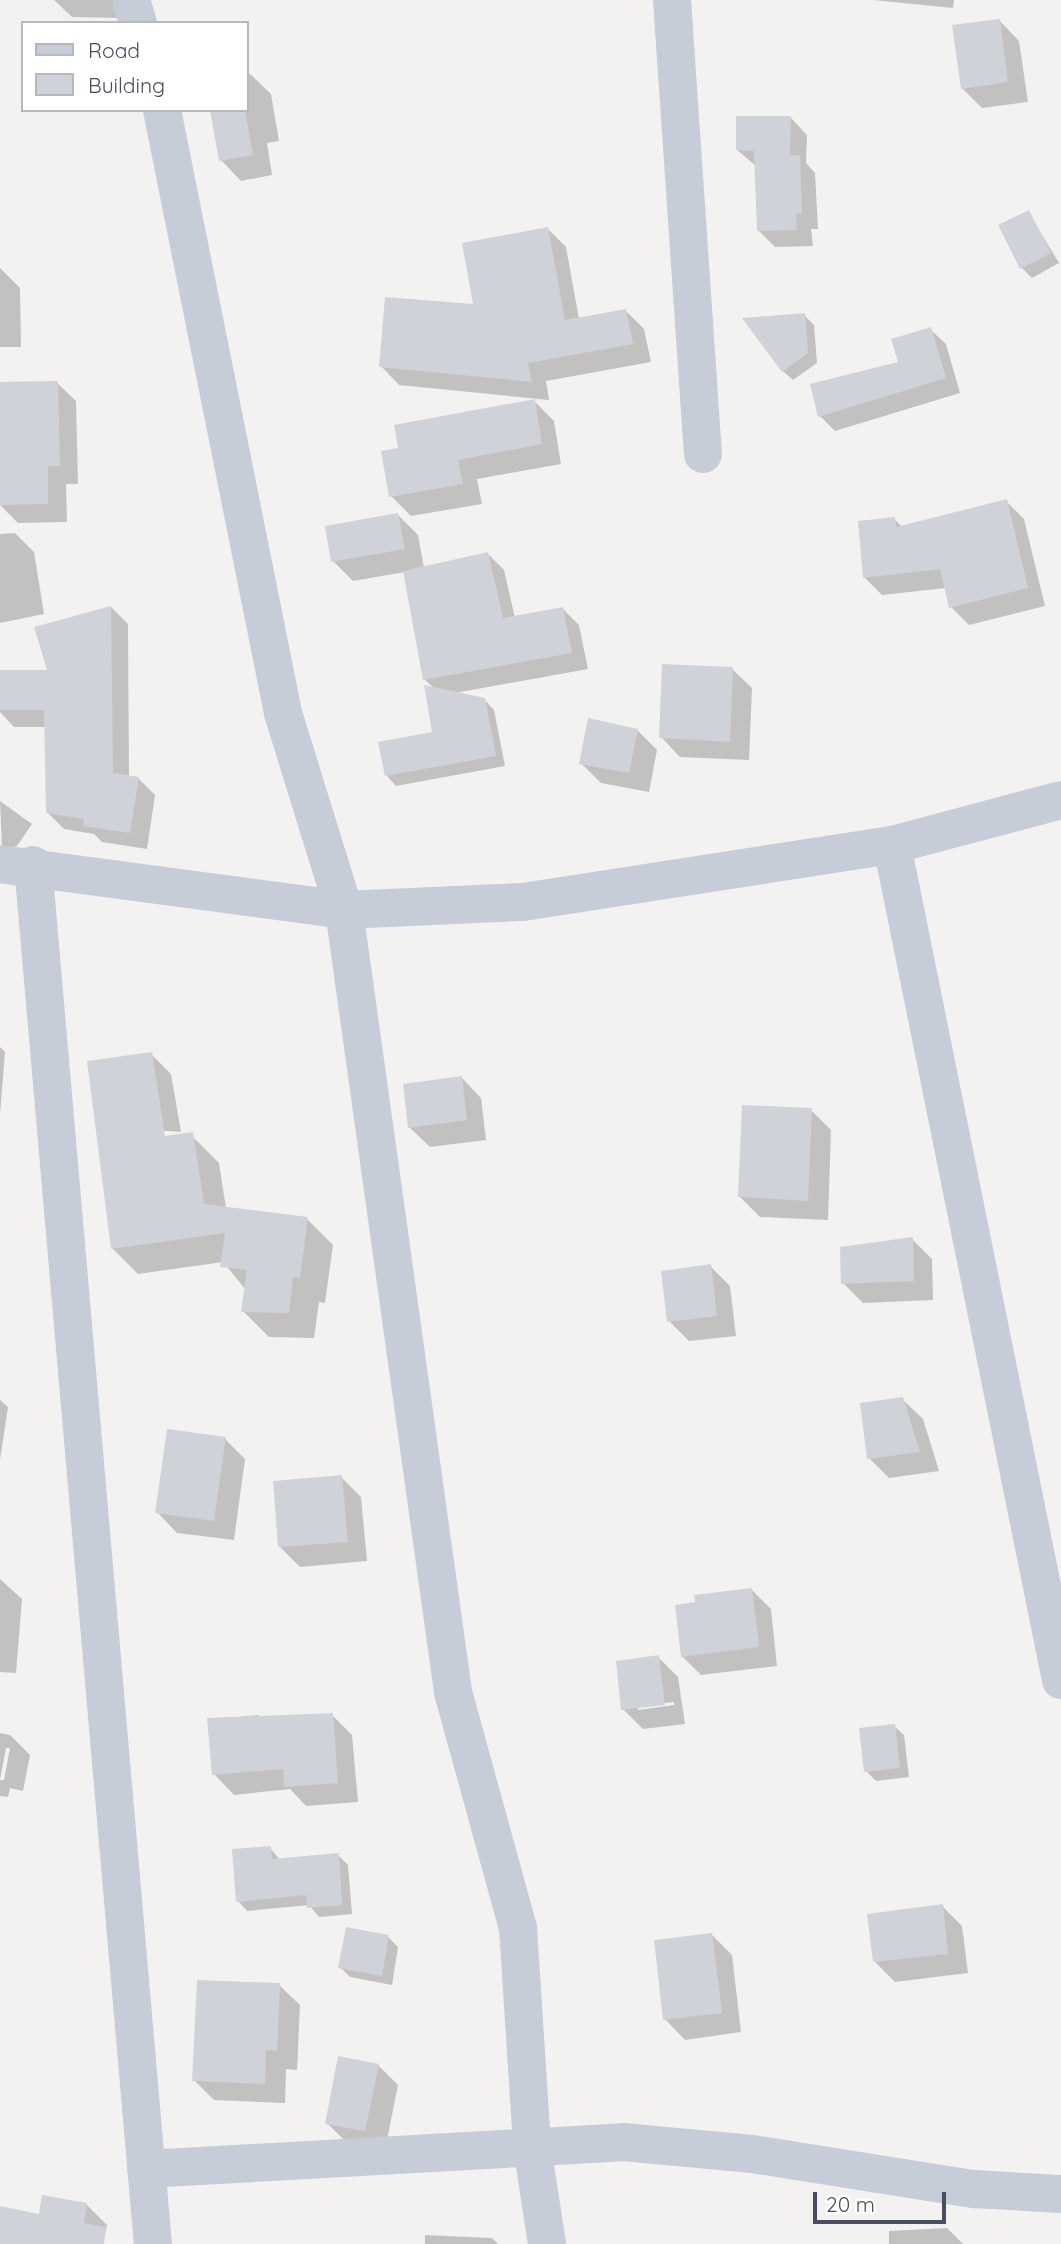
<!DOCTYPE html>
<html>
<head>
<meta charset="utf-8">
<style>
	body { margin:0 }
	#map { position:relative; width:1061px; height:2244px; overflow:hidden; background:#f4f2f1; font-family:Quicksand,sans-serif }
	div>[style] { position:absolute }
	.shadow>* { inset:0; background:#0003 }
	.building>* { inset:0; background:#d0d2d9 }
	.street>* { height:38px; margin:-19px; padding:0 19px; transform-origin:19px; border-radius:19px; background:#c7ccd9 }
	span { translate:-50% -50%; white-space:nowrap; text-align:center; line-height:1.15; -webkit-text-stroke:6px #fff; paint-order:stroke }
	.legend { position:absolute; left:21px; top:21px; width:228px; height:91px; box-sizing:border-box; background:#fff; border:2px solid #b6b8bf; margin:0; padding:9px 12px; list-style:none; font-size:21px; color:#484e60 }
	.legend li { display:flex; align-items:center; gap:14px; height:35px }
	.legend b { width:35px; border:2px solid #b6b8bf }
	.scale { position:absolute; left:813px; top:2192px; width:133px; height:32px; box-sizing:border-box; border:4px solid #484e60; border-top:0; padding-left:9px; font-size:21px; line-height:24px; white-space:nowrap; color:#484e60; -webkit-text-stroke:5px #fff; paint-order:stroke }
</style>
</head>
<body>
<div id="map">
	<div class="shadow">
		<i style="clip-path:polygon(54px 0,119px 0,119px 18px,72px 17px)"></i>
		<i style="clip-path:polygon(873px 0,954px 0,953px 8px)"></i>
		<i style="clip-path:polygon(999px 20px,1019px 41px,1028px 102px,982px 108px,962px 88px)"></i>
		<i style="clip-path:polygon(250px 74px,271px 94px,279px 141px,267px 143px,272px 175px,241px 181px,221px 160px,212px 110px,247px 110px,247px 75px)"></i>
		<i style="clip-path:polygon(791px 118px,807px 135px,806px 163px,815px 173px,818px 229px,811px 229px,813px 246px,775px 247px,758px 230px,756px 166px,737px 150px)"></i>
		<i style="clip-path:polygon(1028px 212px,1059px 263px,1032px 278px,1022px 268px)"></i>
		<i style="clip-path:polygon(548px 229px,566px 247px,579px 319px,626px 311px,644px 329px,651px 362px,546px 381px,549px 400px,399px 385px,381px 366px,475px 306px)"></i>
		<i style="clip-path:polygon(0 268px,20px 288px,21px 347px,0 347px)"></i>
		<i style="clip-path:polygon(804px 315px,814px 325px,817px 363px,793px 380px,783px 371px)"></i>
		<i style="clip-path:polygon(930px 329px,946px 344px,960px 393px,835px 431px,820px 416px,901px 363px)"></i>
		<i style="clip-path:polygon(57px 383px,76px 401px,78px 484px,66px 484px,67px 522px,18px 523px,0 505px,0 384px)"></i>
		<i style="clip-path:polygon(534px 401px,554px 421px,561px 464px,477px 479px,482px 504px,411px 516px,391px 496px)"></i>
		<i style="clip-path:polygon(1006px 501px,1024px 519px,1045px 606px,969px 625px,951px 607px,946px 588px,882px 595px,864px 577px,894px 519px,902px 527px)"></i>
		<i style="clip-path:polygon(398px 515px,418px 535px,424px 568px,488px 554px,504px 570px,515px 618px,563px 609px,579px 625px,588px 669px,455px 693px,484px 699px,494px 710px,505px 766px,396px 786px,387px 776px,434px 733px,435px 689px,424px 679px,405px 572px,353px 581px,333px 561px)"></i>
		<i style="clip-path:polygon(15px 533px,34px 552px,44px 614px,0 623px,0 534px)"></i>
		<i style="clip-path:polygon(111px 607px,128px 624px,129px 777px,138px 778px,155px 795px,147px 849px,102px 842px,94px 834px,64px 829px,47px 812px,46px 727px,14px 727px,0 712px,0 671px,50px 672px)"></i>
		<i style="clip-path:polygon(732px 669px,752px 688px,749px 760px,680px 757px,661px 737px)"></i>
		<i style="clip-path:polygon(637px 730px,657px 750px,649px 792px,601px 783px,581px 763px)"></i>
		<i style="clip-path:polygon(0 801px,32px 824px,17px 846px,2px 850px)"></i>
		<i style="clip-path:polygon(0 1047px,5px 1052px,0 1115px)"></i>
		<i style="clip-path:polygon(151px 1054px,171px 1074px,181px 1132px,116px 1127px)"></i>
		<i style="clip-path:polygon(461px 1077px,481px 1098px,486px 1140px,430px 1147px,409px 1127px)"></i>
		<i style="clip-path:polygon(811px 1110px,831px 1130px,828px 1220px,760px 1217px,740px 1197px)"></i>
		<i style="clip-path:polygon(193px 1137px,219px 1163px,226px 1208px,307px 1219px,333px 1245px,325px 1303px,319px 1302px,314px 1338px,269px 1337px,243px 1311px,246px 1290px,223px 1262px,138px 1274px,112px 1248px)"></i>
		<i style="clip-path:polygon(912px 1239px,932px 1259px,933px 1300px,863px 1303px,843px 1283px)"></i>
		<i style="clip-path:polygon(710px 1266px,730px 1286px,736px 1336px,689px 1341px,669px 1321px)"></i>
		<i style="clip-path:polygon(902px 1399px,923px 1419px,939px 1471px,889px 1478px,869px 1458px)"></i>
		<i style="clip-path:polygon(0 1400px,8px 1407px,0 1460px)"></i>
		<i style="clip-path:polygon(225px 1439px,245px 1459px,234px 1540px,177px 1533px,157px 1512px)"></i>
		<i style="clip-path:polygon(341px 1477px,361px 1497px,367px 1561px,300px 1567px,280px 1547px)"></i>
		<i style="clip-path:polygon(0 1579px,22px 1599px,16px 1673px,0 1672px)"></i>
		<i style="clip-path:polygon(752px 1590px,771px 1609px,777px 1666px,701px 1675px,682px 1656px)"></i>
		<i style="clip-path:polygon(evenodd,658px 1657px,678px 1677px,685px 1724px,643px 1729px,623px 1709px,658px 1657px,674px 1702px,674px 1705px,638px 1710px,638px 1706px,674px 1702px)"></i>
		<i style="clip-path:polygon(258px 1715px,262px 1720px,332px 1715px,352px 1735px,358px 1802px,306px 1806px,290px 1789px,234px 1795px,214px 1774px,209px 1720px)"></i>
		<i style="clip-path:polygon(894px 1726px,904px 1735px,909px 1777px,876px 1781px,866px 1771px)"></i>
		<i style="clip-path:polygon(evenodd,0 1733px,10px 1735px,30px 1755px,23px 1791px,10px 1788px,8px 1797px,0 1796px,0 1733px,6px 1748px,10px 1748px,4px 1780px,0 1780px,6px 1748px)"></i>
		<i style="clip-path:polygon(270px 1848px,280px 1860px,338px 1855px,348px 1865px,352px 1914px,319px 1917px,309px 1905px,247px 1911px,238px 1901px)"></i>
		<i style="clip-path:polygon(942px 1906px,962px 1926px,968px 1973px,895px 1982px,875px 1962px)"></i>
		<i style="clip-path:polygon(712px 1935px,732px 1955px,741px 2032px,685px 2040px,665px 2019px)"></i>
		<i style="clip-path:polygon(388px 1937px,398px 1947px,392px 1985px,350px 1977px,340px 1967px)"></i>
		<i style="clip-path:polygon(279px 1985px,300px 2005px,297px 2070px,286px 2069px,285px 2103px,214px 2100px,194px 2080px)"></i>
		<i style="clip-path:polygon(378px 2065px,398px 2085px,385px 2150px,347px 2143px,327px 2123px)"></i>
		<i style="clip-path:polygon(87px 2205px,107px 2225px,103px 2244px,0 2244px,0 2208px,40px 2216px)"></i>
		<i style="clip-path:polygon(947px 2228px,963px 2244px,889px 2244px,889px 2231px)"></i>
		<i style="clip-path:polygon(425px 2235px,492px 2238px,498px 2244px,425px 2244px)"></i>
	</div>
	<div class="building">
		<i style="clip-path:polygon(1000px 19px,1008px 82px,961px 89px,952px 25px)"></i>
		<i style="clip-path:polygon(210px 110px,245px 110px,253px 155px,219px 161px)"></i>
		<i style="clip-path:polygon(736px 116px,791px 116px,790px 155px,800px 155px,802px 213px,796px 214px,797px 230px,757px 231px,754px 151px,736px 150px)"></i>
		<i style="clip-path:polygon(1029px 210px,1051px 253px,1020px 269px,998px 225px)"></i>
		<i style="clip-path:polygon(548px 227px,565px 320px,626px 309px,633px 344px,528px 363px,532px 382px,379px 367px,385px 297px,473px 304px,462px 243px)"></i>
		<i style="clip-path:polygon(805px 313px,808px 353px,782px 372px,742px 318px)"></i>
		<i style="clip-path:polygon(931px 327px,946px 378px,818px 417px,810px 384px,898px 362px,891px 339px)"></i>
		<i style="clip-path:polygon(58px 381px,60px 466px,48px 466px,48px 504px,0 505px,0 382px)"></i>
		<i style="clip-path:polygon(535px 399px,542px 444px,458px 460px,463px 484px,389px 497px,381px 451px,398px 448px,394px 425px)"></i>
		<i style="clip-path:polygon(1007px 499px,1028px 588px,949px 608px,940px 569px,863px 578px,858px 521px,895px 517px,896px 527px)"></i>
		<i style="clip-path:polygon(398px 513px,405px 549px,331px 562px,325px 526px)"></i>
		<i style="clip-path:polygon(488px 552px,503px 618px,563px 607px,572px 653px,423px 680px,403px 571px)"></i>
		<i style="clip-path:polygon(111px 606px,113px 773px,139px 777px,130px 833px,83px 826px,84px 819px,46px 813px,44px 710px,0 710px,0 670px,47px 670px,34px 627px)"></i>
		<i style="clip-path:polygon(662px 664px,733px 667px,730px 742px,659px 738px)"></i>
		<i style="clip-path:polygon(424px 685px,485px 698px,496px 756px,385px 776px,378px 742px,432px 732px)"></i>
		<i style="clip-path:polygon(588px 718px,638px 729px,629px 773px,579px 764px)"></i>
		<i style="clip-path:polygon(152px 1052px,165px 1136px,193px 1132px,204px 1204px,308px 1217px,300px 1278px,293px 1277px,289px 1313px,241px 1312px,247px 1270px,220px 1267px,225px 1233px,111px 1249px,87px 1061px)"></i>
		<i style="clip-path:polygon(462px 1076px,467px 1120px,408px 1128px,403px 1084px)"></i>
		<i style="clip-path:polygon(742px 1105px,812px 1108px,808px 1201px,738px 1197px)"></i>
		<i style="clip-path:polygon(913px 1237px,914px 1281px,841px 1284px,840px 1247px)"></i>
		<i style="clip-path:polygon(711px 1264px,717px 1316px,667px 1322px,661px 1271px)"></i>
		<i style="clip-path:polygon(903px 1397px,920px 1452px,867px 1459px,860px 1403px)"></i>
		<i style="clip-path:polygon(167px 1429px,226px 1437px,214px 1521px,155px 1513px)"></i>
		<i style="clip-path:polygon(342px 1475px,348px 1542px,278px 1547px,273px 1481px)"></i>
		<i style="clip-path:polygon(752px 1588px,759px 1647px,681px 1657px,675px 1605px,695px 1602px,694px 1595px)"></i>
		<i style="clip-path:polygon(659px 1655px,665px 1705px,621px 1710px,616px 1661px)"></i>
		<i style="clip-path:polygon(333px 1713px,338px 1783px,284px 1787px,283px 1769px,212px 1775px,207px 1718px)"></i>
		<i style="clip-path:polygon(895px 1724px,900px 1768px,864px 1772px,859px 1728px)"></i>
		<i style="clip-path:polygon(271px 1846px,272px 1859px,339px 1853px,342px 1905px,307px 1908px,306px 1895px,236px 1902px,232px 1849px)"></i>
		<i style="clip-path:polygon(943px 1904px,948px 1954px,873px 1962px,867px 1914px)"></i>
		<i style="clip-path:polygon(346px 1927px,389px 1935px,382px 1976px,338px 1968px)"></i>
		<i style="clip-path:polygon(712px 1933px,722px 2013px,663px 2020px,654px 1940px)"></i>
		<i style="clip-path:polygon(197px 1980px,280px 1983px,277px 2051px,266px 2050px,265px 2084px,192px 2081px)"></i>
		<i style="clip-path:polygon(338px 2056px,379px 2064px,365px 2131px,325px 2124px)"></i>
		<i style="clip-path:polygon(42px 2195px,87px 2203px,84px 2223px,106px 2227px,104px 2244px,0 2244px,0 2206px,39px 2214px)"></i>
	</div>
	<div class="street">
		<i style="left:131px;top:0;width:24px;rotate:73deg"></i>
		<i style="left:672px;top:0;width:455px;rotate:86.1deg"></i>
		<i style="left:162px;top:110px;width:615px;rotate:78.65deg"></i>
		<i style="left:283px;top:713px;width:206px;rotate:72.8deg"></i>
		<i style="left:344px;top:910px;width:790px;rotate:82.06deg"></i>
		<i style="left:453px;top:1692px;width:245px;rotate:74.6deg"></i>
		<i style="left:518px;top:1928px;width:218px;rotate:86.3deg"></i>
		<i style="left:532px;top:2146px;width:99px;rotate:81.3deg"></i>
		<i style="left:892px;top:845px;width:852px;rotate:78.56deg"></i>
		<i style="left:0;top:864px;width:347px;rotate:7.6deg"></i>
		<i style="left:344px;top:910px;width:179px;rotate:-2.6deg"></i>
		<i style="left:523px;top:902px;width:373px;rotate:-8.8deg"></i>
		<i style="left:892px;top:845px;width:175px;rotate:-14.9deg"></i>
		<i style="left:33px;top:865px;width:1384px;rotate:85.03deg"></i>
		<i style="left:146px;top:2169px;width:478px;rotate:-3.2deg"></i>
		<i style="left:623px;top:2142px;width:130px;rotate:5.3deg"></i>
		<i style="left:752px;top:2154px;width:225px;rotate:9deg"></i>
		<i style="left:974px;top:2189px;width:87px;rotate:3.3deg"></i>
	</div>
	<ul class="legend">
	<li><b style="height:9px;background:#c7ccd9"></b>Road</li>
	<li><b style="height:19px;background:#d0d2d9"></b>Building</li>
	</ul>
	<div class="scale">20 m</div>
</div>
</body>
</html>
